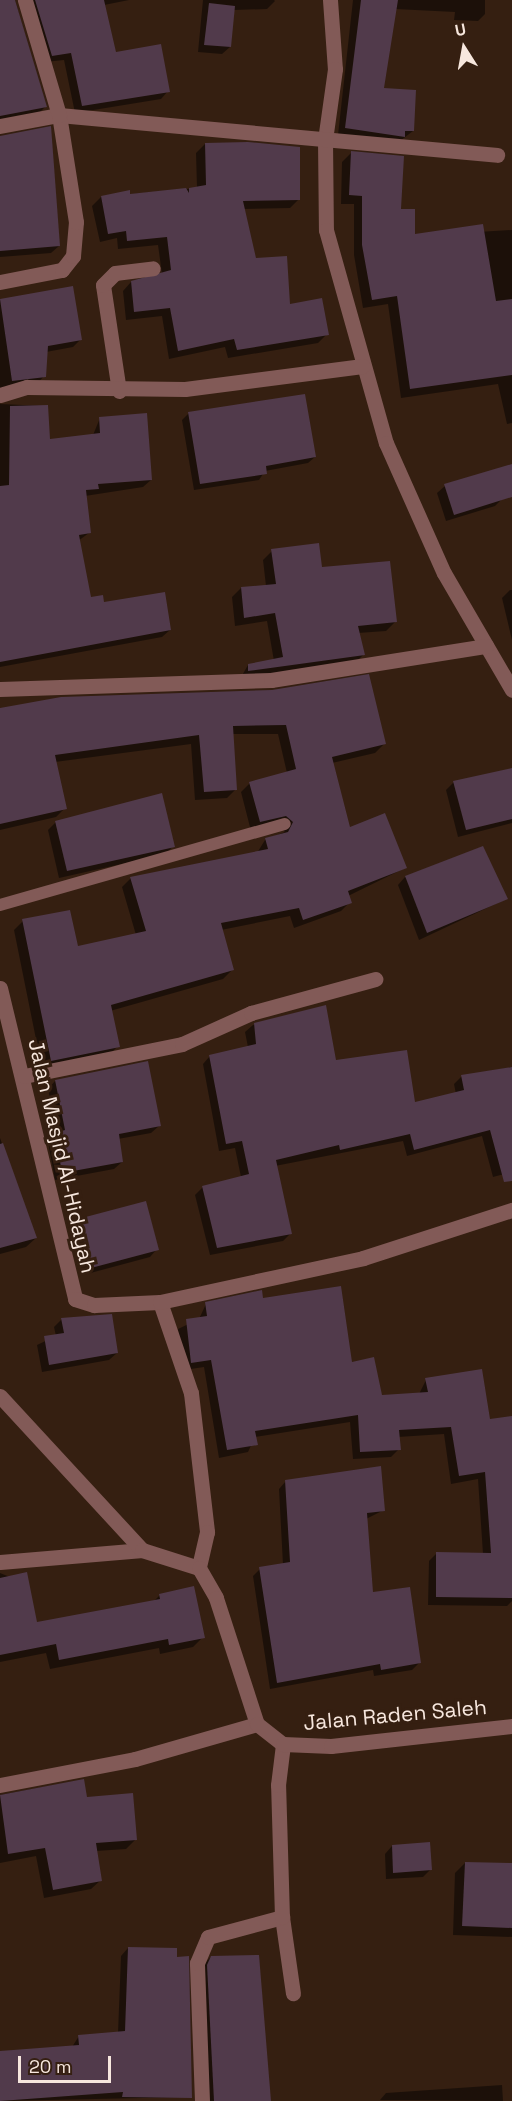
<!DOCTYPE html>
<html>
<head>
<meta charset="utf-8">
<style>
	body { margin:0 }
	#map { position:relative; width:512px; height:2101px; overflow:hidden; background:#351f11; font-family:"Space Grotesk",sans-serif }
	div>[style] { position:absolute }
	.shadow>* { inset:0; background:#0007 }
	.building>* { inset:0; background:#513a4b }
	.service>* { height:12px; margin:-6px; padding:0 6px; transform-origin:6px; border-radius:6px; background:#825a57 }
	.minor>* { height:15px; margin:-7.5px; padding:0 7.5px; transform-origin:7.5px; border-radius:7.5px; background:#825a57 }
	.tertiary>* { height:15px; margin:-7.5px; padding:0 7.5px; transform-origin:7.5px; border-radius:7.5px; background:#825a57 }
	span { translate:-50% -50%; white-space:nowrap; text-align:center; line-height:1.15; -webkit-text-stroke:6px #351f11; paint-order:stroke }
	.street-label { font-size:21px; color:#f7e7de }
	.north { position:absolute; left:434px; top:18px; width:60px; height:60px; -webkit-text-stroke:4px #351f11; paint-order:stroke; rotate:349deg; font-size:16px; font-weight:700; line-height:24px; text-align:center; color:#f7e7de }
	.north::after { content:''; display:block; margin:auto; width:21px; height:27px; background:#f7e7de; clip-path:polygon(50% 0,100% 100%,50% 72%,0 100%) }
	.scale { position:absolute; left:18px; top:2056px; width:93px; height:27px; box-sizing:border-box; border:3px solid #f7e7de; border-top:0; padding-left:8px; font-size:18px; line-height:21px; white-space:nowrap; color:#f7e7de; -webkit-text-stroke:4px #351f11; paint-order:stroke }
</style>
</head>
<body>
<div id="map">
	<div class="shadow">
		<i style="clip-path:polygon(0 0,15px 0,45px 107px,38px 114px,0 121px)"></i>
		<i style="clip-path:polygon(23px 0,129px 0,104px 5px,115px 54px,168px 91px,161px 99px,75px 113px,64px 60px,45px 62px)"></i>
		<i style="clip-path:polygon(203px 0,274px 0,275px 1px,267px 9px,234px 10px,230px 47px,222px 54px,198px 52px)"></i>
		<i style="clip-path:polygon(353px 0,485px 0,485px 14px,478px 21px,454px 20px,455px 12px,395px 9px,383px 89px,413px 131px,396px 144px,338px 135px)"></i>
		<i style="clip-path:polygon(0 137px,59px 246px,51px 253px,0 257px)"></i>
		<i style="clip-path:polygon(205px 144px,299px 199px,290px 208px,243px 209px,255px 260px,289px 306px,327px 334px,318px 343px,228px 358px,225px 347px,169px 359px,162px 316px,126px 320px,123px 291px,131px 282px,162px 274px,158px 245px,118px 249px,117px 238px,100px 242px,92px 206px,101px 197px,197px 188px,196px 153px)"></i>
		<i style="clip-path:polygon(351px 153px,413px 236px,512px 230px,512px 423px,507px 424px,498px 384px,401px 398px,388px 304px,363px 308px,354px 255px,354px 204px,341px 204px,342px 162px)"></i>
		<i style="clip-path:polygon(72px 288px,80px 340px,73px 347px,46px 352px,44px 376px,37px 384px,0 391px,0 300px)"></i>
		<i style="clip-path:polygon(0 404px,46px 406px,49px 440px,93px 435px,100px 418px,151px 480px,143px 487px,85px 496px,89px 533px,78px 541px,90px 599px,170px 630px,162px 637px,0 667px)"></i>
		<i style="clip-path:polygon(189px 413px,315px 457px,308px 463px,265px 471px,259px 480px,194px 490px,182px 420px)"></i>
		<i style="clip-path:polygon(445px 486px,503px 498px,495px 506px,446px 521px,437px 493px)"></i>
		<i style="clip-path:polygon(272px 551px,321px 569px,395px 622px,386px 631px,358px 633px,363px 655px,354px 664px,240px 679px,248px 665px,274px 661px,267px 621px,235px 626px,232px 597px,241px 588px,266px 586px,263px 560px)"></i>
		<i style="clip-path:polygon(510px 590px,512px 590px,512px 640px,502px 598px)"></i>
		<i style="clip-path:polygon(271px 691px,384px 744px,375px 753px,332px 763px,349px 829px,405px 868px,348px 896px,350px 902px,341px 911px,294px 928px,290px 916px,221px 930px,232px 970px,223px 979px,110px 1011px,118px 1046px,109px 1055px,42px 1069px,14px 930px,23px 921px,77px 948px,136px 935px,122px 887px,131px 878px,257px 853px,265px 840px,285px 832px,277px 824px,251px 831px,241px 792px,250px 783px,287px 773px,278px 734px,232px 734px,236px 789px,227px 798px,195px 800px,191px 744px,55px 762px,65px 808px,56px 817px,0 830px,0 709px)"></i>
		<i style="clip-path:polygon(512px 769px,512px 823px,458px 837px,446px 790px,454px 782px)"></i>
		<i style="clip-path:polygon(56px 822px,173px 846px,166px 854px,59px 878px,48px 830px)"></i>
		<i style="clip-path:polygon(405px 877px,506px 899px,419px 940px,398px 885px)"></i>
		<i style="clip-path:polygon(325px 1007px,335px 1062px,414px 1104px,456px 1094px,454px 1084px,461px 1077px,512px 1067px,512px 1172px,493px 1177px,482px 1136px,407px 1156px,403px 1141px,275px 1166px,290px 1234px,283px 1241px,210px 1255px,195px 1195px,203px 1187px,241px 1177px,235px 1148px,219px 1151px,203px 1064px,210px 1056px,248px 1047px,245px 1032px,253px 1025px)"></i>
		<i style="clip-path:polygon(55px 1081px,159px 1126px,151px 1133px,118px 1139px,122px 1162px,114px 1169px,55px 1180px,48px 1142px,57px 1134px,48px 1089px)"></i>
		<i style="clip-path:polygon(0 1138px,36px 1238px,26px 1247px,0 1254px)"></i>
		<i style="clip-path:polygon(78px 1220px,157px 1249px,150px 1257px,83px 1275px,71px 1228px)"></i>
		<i style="clip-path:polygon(262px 1300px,351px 1364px,380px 1397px,419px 1394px,426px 1380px,489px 1421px,512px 1417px,512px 1601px,507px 1606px,428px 1605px,429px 1561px,437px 1553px,483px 1554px,478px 1479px,451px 1484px,444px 1434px,398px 1437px,399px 1449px,391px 1457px,353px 1459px,350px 1422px,255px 1437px,248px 1452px,219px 1458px,204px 1367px,184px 1370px,178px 1329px,199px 1319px,206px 1304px)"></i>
		<i style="clip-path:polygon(62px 1319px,117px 1353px,109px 1360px,42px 1372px,37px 1345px,56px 1336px,54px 1327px)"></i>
		<i style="clip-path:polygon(286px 1481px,384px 1510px,366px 1519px,372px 1594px,419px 1663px,412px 1670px,374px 1676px,373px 1670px,270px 1689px,253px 1576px,260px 1569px,283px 1565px,279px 1489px)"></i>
		<i style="clip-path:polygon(0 1573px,10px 1577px,36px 1624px,153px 1602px,160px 1595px,203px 1637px,193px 1647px,160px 1654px,159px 1648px,50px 1669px,46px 1653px,0 1662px)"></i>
		<i style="clip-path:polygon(83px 1780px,86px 1798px,136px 1839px,126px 1849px,96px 1851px,101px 1880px,91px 1889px,44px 1898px,36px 1856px,0 1863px,0 1795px)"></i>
		<i style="clip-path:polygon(392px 1846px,431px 1869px,423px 1877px,386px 1879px,385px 1854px)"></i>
		<i style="clip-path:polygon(465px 1863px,512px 1865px,512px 1937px,453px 1935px,455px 1873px)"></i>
		<i style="clip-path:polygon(128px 1948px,191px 2097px,0 2101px,0 2052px,72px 2047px,79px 2036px,118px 2033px,121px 1956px)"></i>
		<i style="clip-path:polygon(211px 1957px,269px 2101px,207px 2101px,203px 1965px)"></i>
		<i style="clip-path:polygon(502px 2085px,503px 2101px,380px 2100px,386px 2093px)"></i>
	</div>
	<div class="building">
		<i style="clip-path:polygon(0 0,15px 0,47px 107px,0 116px)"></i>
		<i style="clip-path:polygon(35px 0,104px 0,116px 52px,161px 44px,170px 92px,82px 106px,71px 53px,52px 56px)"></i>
		<i style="clip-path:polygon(361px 0,398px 0,384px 88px,416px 90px,414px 131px,405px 131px,405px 137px,345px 128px)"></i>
		<i style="clip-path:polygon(209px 3px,235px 6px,231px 47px,204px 45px)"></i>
		<i style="clip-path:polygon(51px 126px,60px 246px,0 251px,0 136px)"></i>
		<i style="clip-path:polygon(248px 142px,300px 147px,300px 200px,243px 201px,256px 258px,287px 256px,290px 304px,322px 298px,329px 335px,237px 350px,234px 339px,178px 351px,170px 308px,134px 312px,131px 281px,171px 270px,167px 237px,127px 241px,126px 231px,108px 234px,101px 196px,130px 190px,130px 194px,186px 188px,189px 193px,189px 188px,206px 185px,205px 143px)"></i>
		<i style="clip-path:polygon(351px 151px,404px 156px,401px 209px,415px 209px,415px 234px,483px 224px,496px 301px,512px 299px,512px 375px,410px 389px,397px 296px,372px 300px,362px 245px,362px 196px,349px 195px)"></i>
		<i style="clip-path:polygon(73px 286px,82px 340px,48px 346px,46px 377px,12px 381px,0 299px)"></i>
		<i style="clip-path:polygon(305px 394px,316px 457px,266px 466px,267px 474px,200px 484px,188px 412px)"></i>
		<i style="clip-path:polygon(48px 405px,50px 439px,100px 433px,99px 417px,147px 413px,152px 480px,98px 484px,99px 489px,86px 490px,91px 533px,79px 535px,91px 597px,103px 595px,104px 602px,165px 592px,171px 630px,0 662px,0 486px,9px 485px,10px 406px)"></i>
		<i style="clip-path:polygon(512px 464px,512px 497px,454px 515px,444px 484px)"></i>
		<i style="clip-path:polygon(319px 543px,322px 567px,390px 561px,397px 622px,358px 626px,365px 655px,248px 671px,248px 664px,283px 657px,275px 613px,244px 618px,241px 587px,276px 584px,271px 549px)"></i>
		<i style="clip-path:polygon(369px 674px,386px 744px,332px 757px,350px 827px,385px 813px,407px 868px,348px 891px,352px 903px,303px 920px,299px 908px,221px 923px,234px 970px,111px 1005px,120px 1047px,51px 1061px,22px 919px,70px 910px,78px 946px,146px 931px,130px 877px,268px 849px,265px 838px,288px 832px,293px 822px,286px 816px,260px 822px,249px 782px,296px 769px,286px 725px,233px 726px,237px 790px,204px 792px,199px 735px,55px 755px,67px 809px,0 824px,0 708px,61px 697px,272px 690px)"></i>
		<i style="clip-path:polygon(512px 768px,512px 819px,466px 830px,453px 781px)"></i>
		<i style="clip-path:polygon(162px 793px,175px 847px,67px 871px,55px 821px)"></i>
		<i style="clip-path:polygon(483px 846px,508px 899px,427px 933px,405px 876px)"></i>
		<i style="clip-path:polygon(326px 1005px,336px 1060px,407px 1050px,415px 1102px,464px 1090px,461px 1075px,512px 1067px,512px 1181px,504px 1182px,490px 1130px,414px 1150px,410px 1134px,340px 1150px,339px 1145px,276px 1160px,292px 1234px,217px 1248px,202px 1186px,249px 1174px,242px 1141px,226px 1144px,209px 1055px,256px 1044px,254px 1023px)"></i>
		<i style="clip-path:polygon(148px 1061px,161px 1126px,119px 1134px,123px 1162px,62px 1173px,55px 1133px,65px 1130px,55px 1080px)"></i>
		<i style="clip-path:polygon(3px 1143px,37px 1238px,0 1248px,0 1144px)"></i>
		<i style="clip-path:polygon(146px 1201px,159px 1250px,91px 1268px,78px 1219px)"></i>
		<i style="clip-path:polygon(341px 1286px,352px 1362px,374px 1357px,382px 1395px,428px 1392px,425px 1378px,482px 1369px,490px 1419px,512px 1416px,512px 1598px,436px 1597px,436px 1552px,491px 1553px,485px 1472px,459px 1476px,451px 1427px,399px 1430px,401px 1450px,360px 1452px,358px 1415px,255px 1431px,258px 1445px,227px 1450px,211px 1360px,191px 1363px,186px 1319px,207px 1316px,205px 1302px,262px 1290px,263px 1298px)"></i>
		<i style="clip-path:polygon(112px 1314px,118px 1353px,49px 1365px,44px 1336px,64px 1333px,61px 1318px)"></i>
		<i style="clip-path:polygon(381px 1466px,385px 1511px,367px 1513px,373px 1592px,410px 1587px,421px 1663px,381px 1670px,380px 1664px,277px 1683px,259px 1567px,290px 1562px,285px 1480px)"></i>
		<i style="clip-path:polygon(27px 1572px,37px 1622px,160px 1599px,159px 1594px,194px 1586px,205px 1638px,169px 1645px,168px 1639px,59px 1660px,56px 1644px,0 1655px,0 1578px)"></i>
		<i style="clip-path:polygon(84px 1779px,87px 1797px,133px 1793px,137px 1840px,96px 1843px,102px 1881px,53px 1890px,45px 1848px,8px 1854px,0 1795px)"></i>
		<i style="clip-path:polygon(430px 1842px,432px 1870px,393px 1873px,392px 1845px)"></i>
		<i style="clip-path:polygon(465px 1862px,512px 1863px,512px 1928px,462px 1926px)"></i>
		<i style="clip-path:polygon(128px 1947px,177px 1948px,177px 1957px,189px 1956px,192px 2098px,122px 2097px,123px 2092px,0 2101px,0 2051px,79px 2045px,78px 2035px,125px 2031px)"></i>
		<i style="clip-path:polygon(259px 1955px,271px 2101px,214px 2101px,207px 1965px,211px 1956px)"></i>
	</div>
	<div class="service">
		<i style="left:0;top:905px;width:296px;rotate:-15.9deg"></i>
	</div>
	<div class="minor">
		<i style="left:330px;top:0;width:69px;rotate:85.9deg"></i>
		<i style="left:335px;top:69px;width:72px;rotate:98deg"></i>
		<i style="left:325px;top:140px;width:90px;rotate:89.4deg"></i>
		<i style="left:326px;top:230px;width:221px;rotate:74.3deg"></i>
		<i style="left:386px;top:443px;width:142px;rotate:66deg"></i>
		<i style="left:444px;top:573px;width:135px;rotate:59.8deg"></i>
		<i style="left:0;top:126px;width:60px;rotate:-10.6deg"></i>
		<i style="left:59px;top:115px;width:440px;rotate:5.2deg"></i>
		<i style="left:0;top:282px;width:63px;rotate:-11deg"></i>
		<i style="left:62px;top:270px;width:18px;rotate:-52deg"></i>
		<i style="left:73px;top:256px;width:34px;rotate:-85deg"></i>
		<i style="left:76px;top:222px;width:108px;rotate:-99deg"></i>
		<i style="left:59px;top:115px;width:120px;rotate:-106.5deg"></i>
		<i style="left:119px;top:391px;width:107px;rotate:-98.6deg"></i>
		<i style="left:103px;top:285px;width:17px;rotate:-45deg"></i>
		<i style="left:115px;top:273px;width:38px;rotate:-7deg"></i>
		<i style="left:0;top:395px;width:28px;rotate:-17deg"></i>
		<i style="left:27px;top:387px;width:158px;rotate:0.7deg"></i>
		<i style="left:185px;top:389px;width:179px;rotate:-7.4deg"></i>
		<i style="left:0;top:689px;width:271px;rotate:-1.9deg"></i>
		<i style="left:271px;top:680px;width:218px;rotate:-9deg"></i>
		<i style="left:0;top:988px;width:320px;rotate:76.4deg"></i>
		<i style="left:75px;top:1299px;width:20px;rotate:18deg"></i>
		<i style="left:94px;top:1305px;width:66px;rotate:-2.6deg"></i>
		<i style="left:160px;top:1302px;width:96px;rotate:71.2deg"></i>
		<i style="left:191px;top:1393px;width:140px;rotate:83.4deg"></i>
		<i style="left:207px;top:1532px;width:37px;rotate:103deg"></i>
		<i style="left:24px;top:1076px;width:161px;rotate:-11.4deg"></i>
		<i style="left:182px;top:1044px;width:76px;rotate:-24.2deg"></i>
		<i style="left:251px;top:1013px;width:129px;rotate:-15.3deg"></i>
		<i style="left:160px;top:1302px;width:208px;rotate:-12.2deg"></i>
		<i style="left:363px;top:1258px;width:157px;rotate:-17.9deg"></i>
		<i style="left:0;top:1562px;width:143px;rotate:-4.8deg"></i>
		<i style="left:0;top:1785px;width:137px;rotate:-10.9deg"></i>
		<i style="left:135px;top:1759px;width:127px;rotate:-16deg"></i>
		<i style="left:282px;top:1917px;width:77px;rotate:81.8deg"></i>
		<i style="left:202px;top:2101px;width:138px;rotate:-92.1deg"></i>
		<i style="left:197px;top:1963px;width:28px;rotate:-67deg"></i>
		<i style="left:208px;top:1937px;width:77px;rotate:-15.1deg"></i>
		<i style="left:282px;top:1917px;width:132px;rotate:-91.7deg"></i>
		<i style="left:278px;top:1785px;width:41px;rotate:-83deg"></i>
	</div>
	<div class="tertiary">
		<i style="left:0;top:1396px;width:209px;rotate:47.3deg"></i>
		<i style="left:142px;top:1550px;width:60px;rotate:17.5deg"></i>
		<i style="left:199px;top:1568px;width:34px;rotate:60deg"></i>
		<i style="left:216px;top:1598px;width:133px;rotate:72deg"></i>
		<i style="left:257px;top:1724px;width:33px;rotate:38deg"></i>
		<i style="left:283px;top:1744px;width:48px;rotate:2.4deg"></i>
		<i style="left:331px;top:1746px;width:182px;rotate:-6.3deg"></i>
	</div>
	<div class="street-label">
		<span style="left:62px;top:1156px;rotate:77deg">Jalan Masjid Al-Hidayah</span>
		<span style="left:395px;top:1715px;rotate:-5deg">Jalan Raden Saleh</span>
	</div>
	<div class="north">U</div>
	<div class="scale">20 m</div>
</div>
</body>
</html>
